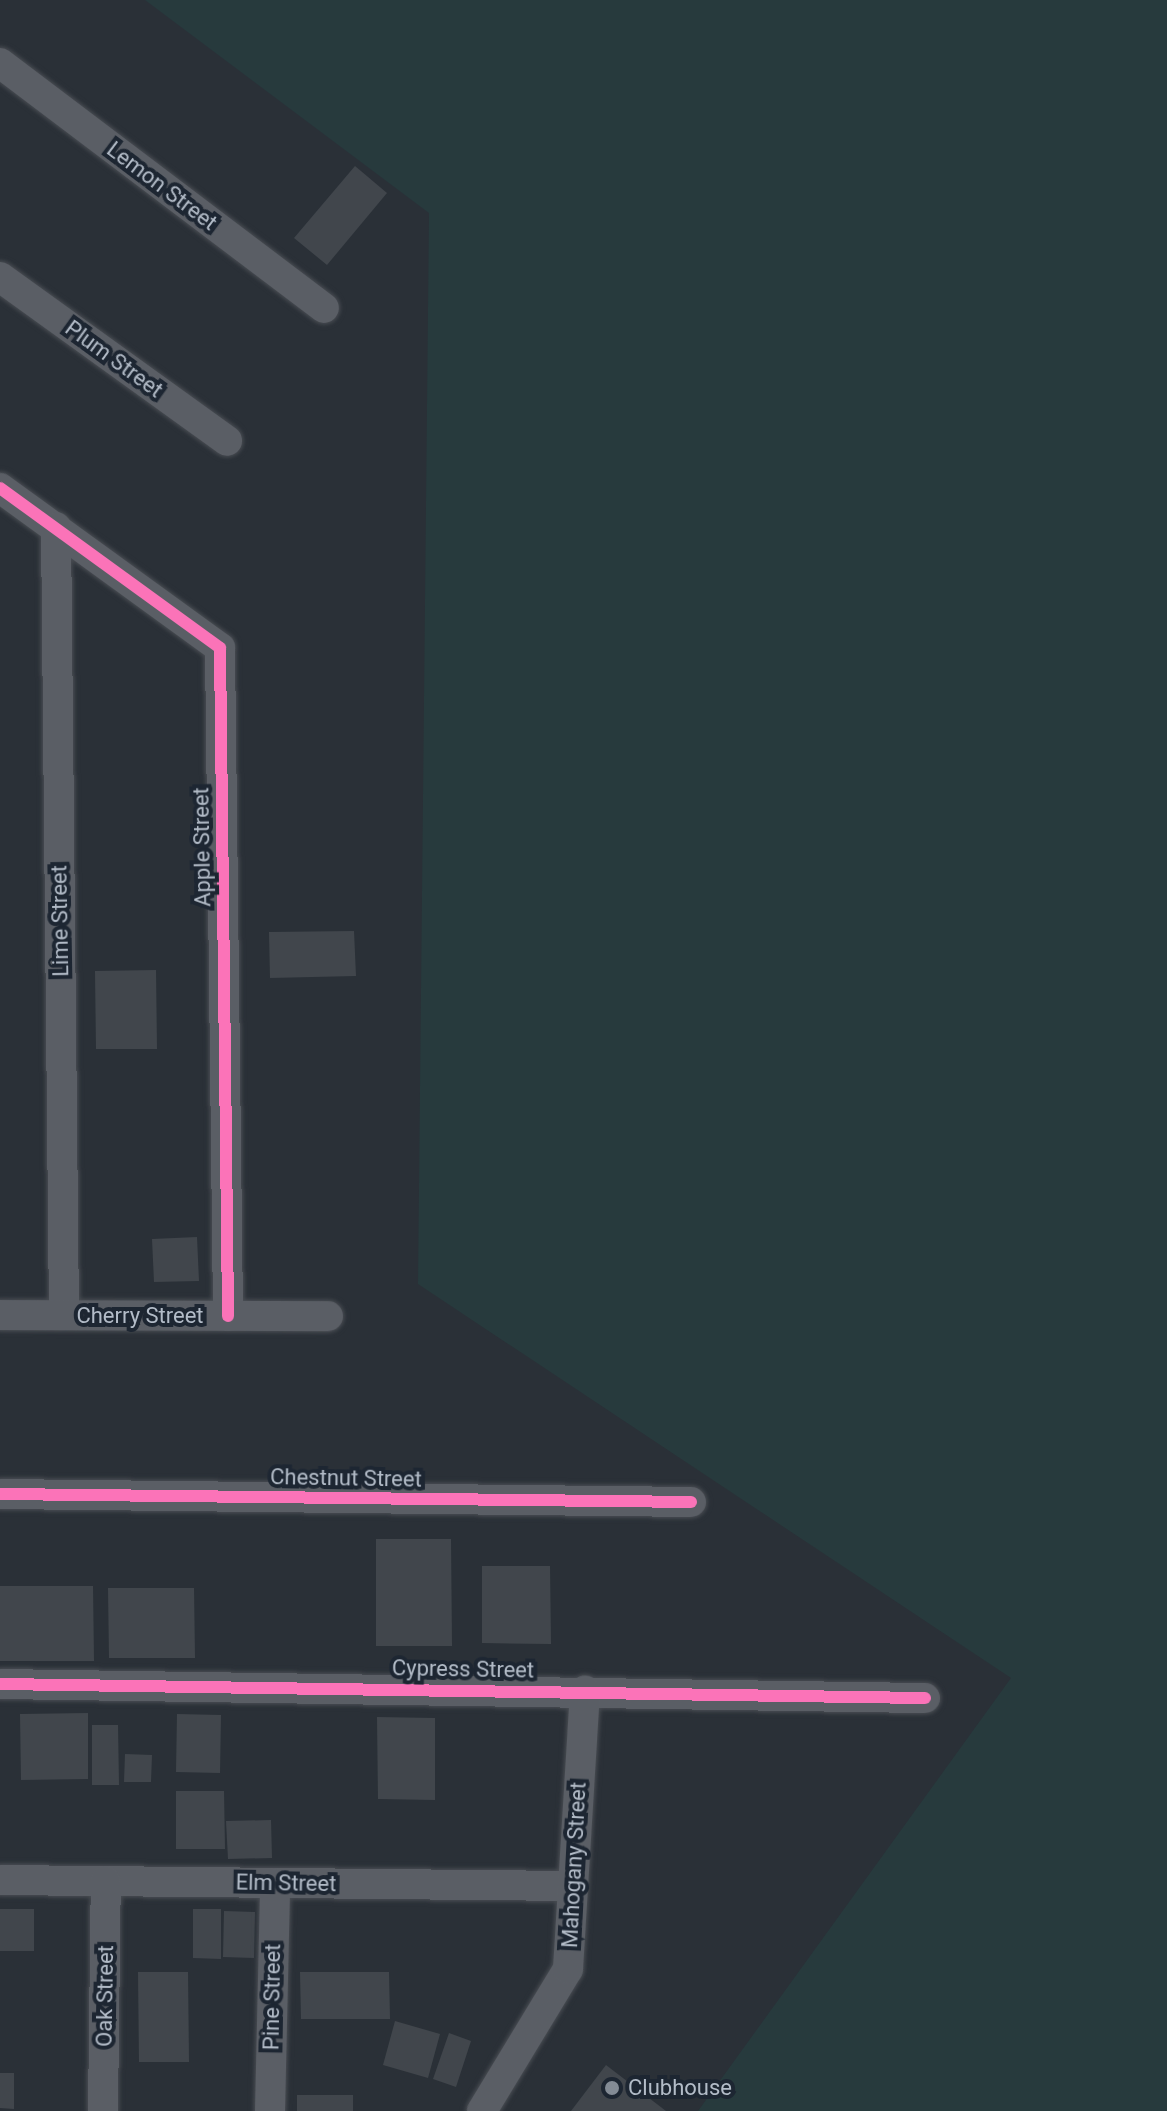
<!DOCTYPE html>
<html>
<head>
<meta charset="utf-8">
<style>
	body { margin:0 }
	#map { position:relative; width:1167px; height:2111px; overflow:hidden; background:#2a3037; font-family:Roboto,sans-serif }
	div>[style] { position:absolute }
	.green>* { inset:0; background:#273a3d }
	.building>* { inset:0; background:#41464c }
	.roads { filter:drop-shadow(0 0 2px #484c52) drop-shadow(0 0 2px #484c52) }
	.minor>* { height:30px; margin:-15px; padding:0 15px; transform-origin:15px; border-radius:15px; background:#5a5e65 }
	.cycleway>* { height:12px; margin:-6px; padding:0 6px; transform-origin:6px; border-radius:6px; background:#fb73b8 }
	.dots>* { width:22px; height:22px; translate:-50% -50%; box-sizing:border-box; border:4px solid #1d2632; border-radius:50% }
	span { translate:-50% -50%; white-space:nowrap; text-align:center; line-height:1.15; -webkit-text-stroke:8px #1d2632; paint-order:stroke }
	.street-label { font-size:22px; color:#b3bcc8 }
	.poi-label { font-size:22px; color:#b3bcc8 }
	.left { translate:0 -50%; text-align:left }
</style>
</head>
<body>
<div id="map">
	<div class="green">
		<i style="clip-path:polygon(145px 0,1167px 0,1167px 2111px,698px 2111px,1011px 1678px,418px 1284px,429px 213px)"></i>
	</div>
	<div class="building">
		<i style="clip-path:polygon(355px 166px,387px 193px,327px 265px,294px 238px)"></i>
		<i style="clip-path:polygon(354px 931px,356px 976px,270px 978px,269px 932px)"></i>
		<i style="clip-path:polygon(156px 970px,157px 1049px,96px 1049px,95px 971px)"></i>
		<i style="clip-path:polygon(197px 1237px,199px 1281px,154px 1282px,152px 1239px)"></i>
		<i style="clip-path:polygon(376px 1539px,451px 1539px,452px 1646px,376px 1646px)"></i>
		<i style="clip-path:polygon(482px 1566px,550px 1566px,551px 1644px,482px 1643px)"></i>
		<i style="clip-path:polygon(0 1586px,93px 1586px,94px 1661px,0 1661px)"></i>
		<i style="clip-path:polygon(108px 1588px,194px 1588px,195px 1658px,109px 1658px)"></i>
		<i style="clip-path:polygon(88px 1713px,88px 1779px,21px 1780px,20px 1714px)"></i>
		<i style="clip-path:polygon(177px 1714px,221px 1715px,220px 1773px,176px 1772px)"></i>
		<i style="clip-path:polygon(377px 1717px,435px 1718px,435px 1800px,378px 1799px)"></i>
		<i style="clip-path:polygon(92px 1725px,118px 1725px,119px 1785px,92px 1785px)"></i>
		<i style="clip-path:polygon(125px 1754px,152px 1755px,151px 1782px,124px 1782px)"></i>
		<i style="clip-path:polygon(176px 1791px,224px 1791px,225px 1849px,176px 1849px)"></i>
		<i style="clip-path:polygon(271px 1820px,272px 1858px,228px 1859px,226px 1821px)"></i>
		<i style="clip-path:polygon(0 1909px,34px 1909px,34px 1951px,0 1951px)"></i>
		<i style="clip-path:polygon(193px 1909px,221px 1909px,221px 1959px,193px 1958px)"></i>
		<i style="clip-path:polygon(224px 1911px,255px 1912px,254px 1958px,223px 1957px)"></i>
		<i style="clip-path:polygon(138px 1972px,188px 1972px,189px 2062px,139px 2062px)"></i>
		<i style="clip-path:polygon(300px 1972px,389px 1972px,390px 2019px,301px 2019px)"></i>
		<i style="clip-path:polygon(395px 2021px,440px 2034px,428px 2078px,383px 2065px)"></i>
		<i style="clip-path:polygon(449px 2033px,471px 2041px,456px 2087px,433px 2079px)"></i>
		<i style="clip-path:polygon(606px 2065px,666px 2111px,571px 2111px)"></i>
		<i style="clip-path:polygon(0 2073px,14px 2073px,14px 2109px,0 2108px)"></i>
		<i style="clip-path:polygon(297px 2095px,353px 2095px,353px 2111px,297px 2111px)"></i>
	</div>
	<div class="roads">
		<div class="minor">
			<i style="left:0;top:63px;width:406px;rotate:37.1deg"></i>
			<i style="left:0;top:277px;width:280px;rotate:35.8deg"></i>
			<i style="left:0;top:488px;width:272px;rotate:36deg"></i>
			<i style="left:220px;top:648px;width:668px;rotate:89.31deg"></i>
			<i style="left:56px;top:527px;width:788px;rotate:89.42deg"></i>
			<i style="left:0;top:1315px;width:328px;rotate:0.2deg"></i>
			<i style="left:0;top:1494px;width:691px;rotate:0.66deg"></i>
			<i style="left:0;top:1684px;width:925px;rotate:0.87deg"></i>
			<i style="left:0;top:1880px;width:572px;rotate:0.6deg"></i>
			<i style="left:103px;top:2111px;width:230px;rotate:-89.3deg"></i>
			<i style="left:270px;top:2111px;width:228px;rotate:-88.7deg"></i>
			<i style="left:482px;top:2111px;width:166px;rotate:-58.8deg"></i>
			<i style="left:568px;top:1969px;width:279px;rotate:-86.5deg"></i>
		</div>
	</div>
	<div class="cycleway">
		<i style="left:0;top:488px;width:272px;rotate:36deg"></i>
		<i style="left:220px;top:648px;width:668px;rotate:89.31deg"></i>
		<i style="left:0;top:1494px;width:691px;rotate:0.66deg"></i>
		<i style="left:0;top:1684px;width:925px;rotate:0.87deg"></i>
	</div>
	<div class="dots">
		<i style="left:612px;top:2088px;background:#838b95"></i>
	</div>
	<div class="street-label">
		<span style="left:162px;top:186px;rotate:37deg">Lemon Street</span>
		<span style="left:114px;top:359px;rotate:36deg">Plum Street</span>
		<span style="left:202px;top:847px;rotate:-91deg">Apple Street</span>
		<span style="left:60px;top:921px;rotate:-91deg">Lime Street</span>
		<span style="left:140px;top:1316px">Cherry Street</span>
		<span style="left:346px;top:1478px;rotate:1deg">Chestnut Street</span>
		<span style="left:463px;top:1669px;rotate:1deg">Cypress Street</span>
		<span style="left:574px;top:1865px;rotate:-87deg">Mahogany Street</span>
		<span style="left:286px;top:1883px;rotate:1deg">Elm Street</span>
		<span style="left:105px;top:1996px;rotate:-89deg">Oak Street</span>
		<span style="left:272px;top:1997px;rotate:-89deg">Pine Street</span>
	</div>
	<div class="poi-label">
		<span class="left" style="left:628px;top:2088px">Clubhouse</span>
	</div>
</div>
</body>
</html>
